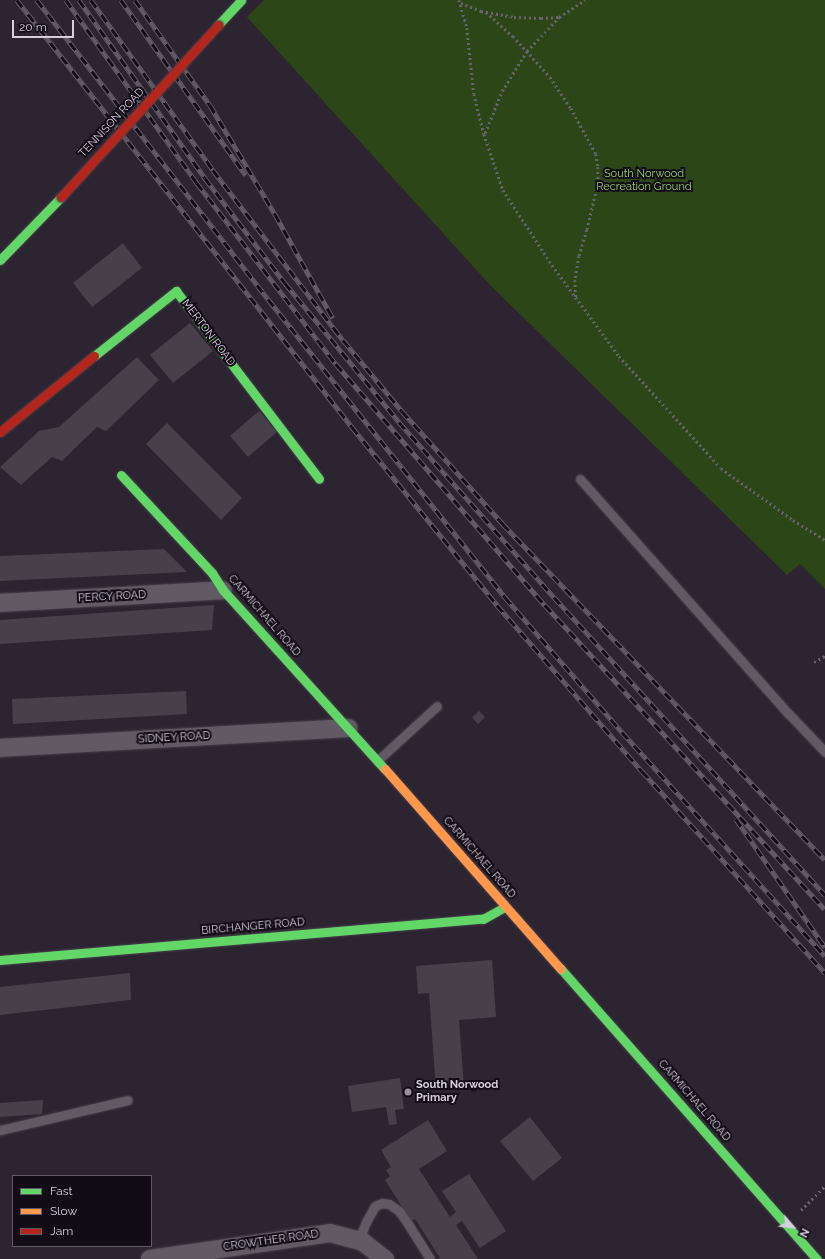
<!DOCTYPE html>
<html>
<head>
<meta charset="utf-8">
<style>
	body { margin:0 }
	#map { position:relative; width:825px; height:1259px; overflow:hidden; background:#2c2431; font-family:Raleway,sans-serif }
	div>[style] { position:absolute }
	.green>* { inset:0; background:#2d4617 }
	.building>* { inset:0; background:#47404a }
	.path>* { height:2.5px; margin-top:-1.25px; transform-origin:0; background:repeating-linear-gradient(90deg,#68636c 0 2px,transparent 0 5px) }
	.roads { filter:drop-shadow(0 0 1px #47404b) drop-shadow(0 0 1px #47404b) }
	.lane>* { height:9px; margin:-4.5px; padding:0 4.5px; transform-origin:4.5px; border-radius:4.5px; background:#615a65 }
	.street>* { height:18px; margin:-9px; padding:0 9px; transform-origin:9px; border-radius:9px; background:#615a65 }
	.fast>* { height:9px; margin:-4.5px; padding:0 4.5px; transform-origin:4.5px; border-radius:4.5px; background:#63d668 }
	.slow>* { height:9px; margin:-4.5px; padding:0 4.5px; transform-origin:4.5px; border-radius:4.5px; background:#ff974d }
	.jam>* { height:9px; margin:-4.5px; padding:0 4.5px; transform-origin:4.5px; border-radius:4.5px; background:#b3261e }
	.rail>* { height:4.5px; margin-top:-2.25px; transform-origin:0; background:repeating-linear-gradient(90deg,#120c16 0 9px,#625b67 0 18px); box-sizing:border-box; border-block:1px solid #625b67 }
	.bridges { filter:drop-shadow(0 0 1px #47404b) drop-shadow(0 0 1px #47404b) }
	.jam-bridge>* { height:9px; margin:-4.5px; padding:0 4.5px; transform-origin:4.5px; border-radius:4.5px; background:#b3261e }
	.dots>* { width:11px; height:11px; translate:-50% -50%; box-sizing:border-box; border:2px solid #120c16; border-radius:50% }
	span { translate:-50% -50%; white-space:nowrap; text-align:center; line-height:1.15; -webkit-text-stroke:4px #120c16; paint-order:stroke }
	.street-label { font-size:11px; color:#d7cede }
	.park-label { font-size:11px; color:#97d369 }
	.poi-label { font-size:11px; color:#d7cede; font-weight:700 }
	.left { translate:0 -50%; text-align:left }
	.legend { position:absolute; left:12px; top:1175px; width:140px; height:72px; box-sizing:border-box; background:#120c16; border:1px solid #615a66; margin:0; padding:5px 7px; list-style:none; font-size:12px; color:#d7cede }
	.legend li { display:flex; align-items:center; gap:8px; height:20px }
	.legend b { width:20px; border:1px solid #615a66 }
	.north { position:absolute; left:773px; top:1207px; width:40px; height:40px; -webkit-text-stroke:3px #120c16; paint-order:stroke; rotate:118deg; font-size:11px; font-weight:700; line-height:16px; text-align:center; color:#d7cede }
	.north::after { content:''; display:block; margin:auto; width:14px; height:18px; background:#d7cede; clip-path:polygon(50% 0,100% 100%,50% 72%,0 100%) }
	.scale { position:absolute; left:12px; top:20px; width:62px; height:18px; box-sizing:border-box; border:2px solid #d7cede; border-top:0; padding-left:5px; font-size:12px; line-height:14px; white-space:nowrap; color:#d7cede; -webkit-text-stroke:3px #120c16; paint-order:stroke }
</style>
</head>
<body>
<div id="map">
	<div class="green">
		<i style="clip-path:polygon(264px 0,825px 0,825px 589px,800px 564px,787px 575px,491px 286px,247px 17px)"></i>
	</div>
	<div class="building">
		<i style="clip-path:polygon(123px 243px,142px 268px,92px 307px,73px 283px)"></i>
		<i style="clip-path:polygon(190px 323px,213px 351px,173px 383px,150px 355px)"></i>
		<i style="clip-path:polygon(137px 357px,159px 380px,106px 431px,97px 427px,62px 461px,52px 457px,21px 485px,0 467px,39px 431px,59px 427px)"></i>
		<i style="clip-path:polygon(259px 411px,277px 432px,248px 457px,230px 436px)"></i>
		<i style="clip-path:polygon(167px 423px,242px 498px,221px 520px,146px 444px)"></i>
		<i style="clip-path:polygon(164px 549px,187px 572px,0 581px,0 556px)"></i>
		<i style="clip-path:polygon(214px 605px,212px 630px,0 644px,0 620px)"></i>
		<i style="clip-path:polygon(186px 691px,187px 714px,13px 724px,12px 699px)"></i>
		<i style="clip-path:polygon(479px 711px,485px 717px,478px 724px,472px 717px)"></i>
		<i style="clip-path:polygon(492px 960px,496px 1017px,459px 1020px,464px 1087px,436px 1090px,429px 993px,418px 994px,416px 966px)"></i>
		<i style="clip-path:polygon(130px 973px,131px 1000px,0 1015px,0 987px)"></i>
		<i style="clip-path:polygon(400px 1078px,404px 1109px,395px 1110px,397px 1124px,389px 1125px,386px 1107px,352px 1112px,348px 1086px)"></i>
		<i style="clip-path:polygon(43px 1100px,42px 1114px,0 1117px,0 1103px)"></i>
		<i style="clip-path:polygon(530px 1117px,562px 1158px,533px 1181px,500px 1141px)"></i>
		<i style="clip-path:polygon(428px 1120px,447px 1151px,419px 1169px,450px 1217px,456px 1212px,442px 1191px,469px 1174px,506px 1231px,480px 1248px,462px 1221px,456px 1225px,478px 1259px,438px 1259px,440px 1258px,415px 1219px,411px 1221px,385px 1180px,390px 1176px,386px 1170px,391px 1167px,381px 1150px)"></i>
	</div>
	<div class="path">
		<i style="left:459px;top:0;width:29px;rotate:74deg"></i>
		<i style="left:467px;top:28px;width:66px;rotate:83.9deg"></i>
		<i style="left:474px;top:94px;width:41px;rotate:76deg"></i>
		<i style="left:484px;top:134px;width:59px;rotate:71.3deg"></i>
		<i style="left:503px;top:190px;width:90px;rotate:56.8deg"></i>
		<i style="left:552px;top:265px;width:113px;rotate:53.6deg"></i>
		<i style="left:619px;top:356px;width:151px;rotate:47.7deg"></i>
		<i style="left:721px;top:468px;width:89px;rotate:35.8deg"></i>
		<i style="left:793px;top:520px;width:38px;rotate:32deg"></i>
		<i style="left:461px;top:3px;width:22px;rotate:22deg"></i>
		<i style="left:481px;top:11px;width:34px;rotate:10deg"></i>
		<i style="left:514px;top:17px;width:27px;rotate:2deg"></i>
		<i style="left:541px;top:18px;width:18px;rotate:-3deg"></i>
		<i style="left:559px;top:17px;width:31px;rotate:-33deg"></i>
		<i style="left:486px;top:12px;width:36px;rotate:42deg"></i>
		<i style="left:513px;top:36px;width:55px;rotate:47.9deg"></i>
		<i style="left:550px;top:77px;width:37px;rotate:56deg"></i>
		<i style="left:571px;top:108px;width:52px;rotate:61.5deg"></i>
		<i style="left:596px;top:154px;width:13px;rotate:81deg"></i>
		<i style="left:598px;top:167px;width:17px;rotate:90deg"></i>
		<i style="left:598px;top:184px;width:47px;rotate:103.4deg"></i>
		<i style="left:587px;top:230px;width:27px;rotate:107deg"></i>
		<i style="left:579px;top:256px;width:24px;rotate:99deg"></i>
		<i style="left:575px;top:280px;width:17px;rotate:87deg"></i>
		<i style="left:485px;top:133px;width:45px;rotate:-68deg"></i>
		<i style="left:502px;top:91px;width:47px;rotate:-58deg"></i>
		<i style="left:527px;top:51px;width:47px;rotate:-46.7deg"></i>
		<i style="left:814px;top:662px;width:13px;rotate:-29deg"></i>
		<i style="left:801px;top:1210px;width:34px;rotate:-45deg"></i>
	</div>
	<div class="roads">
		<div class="lane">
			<i style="left:580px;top:479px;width:313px;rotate:48.4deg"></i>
			<i style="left:788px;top:713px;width:54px;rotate:46.5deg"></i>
			<i style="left:377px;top:761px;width:81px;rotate:-42.5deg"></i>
			<i style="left:0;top:1130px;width:131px;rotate:-13.2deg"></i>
			<i style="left:358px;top:1241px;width:21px;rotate:-67deg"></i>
			<i style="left:366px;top:1222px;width:18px;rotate:-61deg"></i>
			<i style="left:375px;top:1206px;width:8px;rotate:-23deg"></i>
			<i style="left:382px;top:1203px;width:7px;rotate:8deg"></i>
			<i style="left:389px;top:1204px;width:12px;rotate:35deg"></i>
			<i style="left:399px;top:1211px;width:16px;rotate:55deg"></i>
			<i style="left:408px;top:1224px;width:41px;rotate:57.8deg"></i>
		</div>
		<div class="street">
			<i style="left:0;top:603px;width:223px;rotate:-3.3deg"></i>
			<i style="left:0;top:748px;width:349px;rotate:-3.3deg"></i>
			<i style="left:150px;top:1259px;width:182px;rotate:-8.2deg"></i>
			<i style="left:330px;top:1233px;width:34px;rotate:15deg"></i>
			<i style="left:363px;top:1242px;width:28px;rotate:38deg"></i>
		</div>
		<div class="fast">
			<i style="left:218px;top:25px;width:34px;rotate:-47deg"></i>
			<i style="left:0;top:260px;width:88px;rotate:-45.9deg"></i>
			<i style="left:94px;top:356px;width:105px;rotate:-38.4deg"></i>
			<i style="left:176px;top:291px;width:236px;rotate:52.7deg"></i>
			<i style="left:121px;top:475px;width:134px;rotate:47.1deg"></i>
			<i style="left:212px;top:573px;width:20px;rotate:57deg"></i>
			<i style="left:223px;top:590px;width:241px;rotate:47.9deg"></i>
			<i style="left:0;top:960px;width:485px;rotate:-4.9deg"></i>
			<i style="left:483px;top:919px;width:25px;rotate:-29deg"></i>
			<i style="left:561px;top:969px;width:387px;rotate:48.6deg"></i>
		</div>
		<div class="slow">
			<i style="left:385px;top:769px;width:266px;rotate:48.7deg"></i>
		</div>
		<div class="jam">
			<i style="left:0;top:432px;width:121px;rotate:-39deg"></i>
		</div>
	</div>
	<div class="rail">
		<i style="left:17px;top:0;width:543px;rotate:51.88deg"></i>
		<i style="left:352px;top:427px;width:230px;rotate:50.8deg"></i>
		<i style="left:497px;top:605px;width:220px;rotate:48.9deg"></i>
		<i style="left:642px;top:771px;width:273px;rotate:47.8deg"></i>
		<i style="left:37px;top:0;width:378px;rotate:52.3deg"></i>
		<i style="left:268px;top:299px;width:381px;rotate:51.5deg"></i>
		<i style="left:505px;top:597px;width:179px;rotate:49.1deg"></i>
		<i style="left:622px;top:732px;width:302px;rotate:47.8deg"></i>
		<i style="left:66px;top:0;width:225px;rotate:54.4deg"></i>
		<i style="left:197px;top:183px;width:228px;rotate:52.5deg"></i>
		<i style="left:336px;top:364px;width:319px;rotate:49.1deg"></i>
		<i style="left:545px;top:605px;width:413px;rotate:47.4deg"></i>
		<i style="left:79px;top:0;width:218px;rotate:54.7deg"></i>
		<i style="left:205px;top:178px;width:132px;rotate:52.7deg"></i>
		<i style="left:285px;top:283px;width:180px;rotate:50.6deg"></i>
		<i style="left:399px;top:422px;width:234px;rotate:48.5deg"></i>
		<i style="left:554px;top:597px;width:403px;rotate:47.7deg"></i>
		<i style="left:91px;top:0;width:209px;rotate:54.3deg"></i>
		<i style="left:213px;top:170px;width:214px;rotate:52.6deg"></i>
		<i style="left:343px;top:340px;width:92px;rotate:50.3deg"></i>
		<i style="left:402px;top:411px;width:152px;rotate:48.2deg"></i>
		<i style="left:503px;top:524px;width:465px;rotate:46.2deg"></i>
		<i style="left:121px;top:0;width:215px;rotate:54.5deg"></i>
		<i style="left:135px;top:0;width:129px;rotate:54.5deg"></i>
		<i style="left:210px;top:105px;width:127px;rotate:59.2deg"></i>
		<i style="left:275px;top:214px;width:119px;rotate:60.9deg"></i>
		<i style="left:736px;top:819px;width:156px;rotate:55.2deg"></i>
	</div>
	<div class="bridges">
		<div class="jam-bridge">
			<i style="left:61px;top:197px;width:233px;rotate:-47.6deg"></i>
		</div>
	</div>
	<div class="dots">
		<i style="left:408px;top:1092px;background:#9b92a1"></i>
	</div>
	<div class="street-label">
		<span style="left:112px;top:123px;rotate:-47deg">TENNISON ROAD</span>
		<span style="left:208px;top:333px;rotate:53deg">MERTON ROAD</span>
		<span style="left:112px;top:597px;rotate:-3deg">PERCY ROAD</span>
		<span style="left:264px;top:616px;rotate:49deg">CARMICHAEL ROAD</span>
		<span style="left:174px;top:738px;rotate:-3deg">SIDNEY ROAD</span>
		<span style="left:479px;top:858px;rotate:49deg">CARMICHAEL ROAD</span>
		<span style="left:253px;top:927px;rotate:-5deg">BIRCHANGER ROAD</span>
		<span style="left:694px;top:1101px;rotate:49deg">CARMICHAEL ROAD</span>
		<span style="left:271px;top:1241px;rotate:-8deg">CROWTHER ROAD</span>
	</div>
	<div class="park-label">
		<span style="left:644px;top:181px">South Norwood<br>Recreation Ground</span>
	</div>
	<div class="poi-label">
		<span class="left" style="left:416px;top:1092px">South Norwood<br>Primary</span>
	</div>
	<ul class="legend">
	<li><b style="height:5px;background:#63d668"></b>Fast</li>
	<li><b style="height:5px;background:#ff974d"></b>Slow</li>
	<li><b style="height:5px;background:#b3261e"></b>Jam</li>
	</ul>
	<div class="north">N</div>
	<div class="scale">20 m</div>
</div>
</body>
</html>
